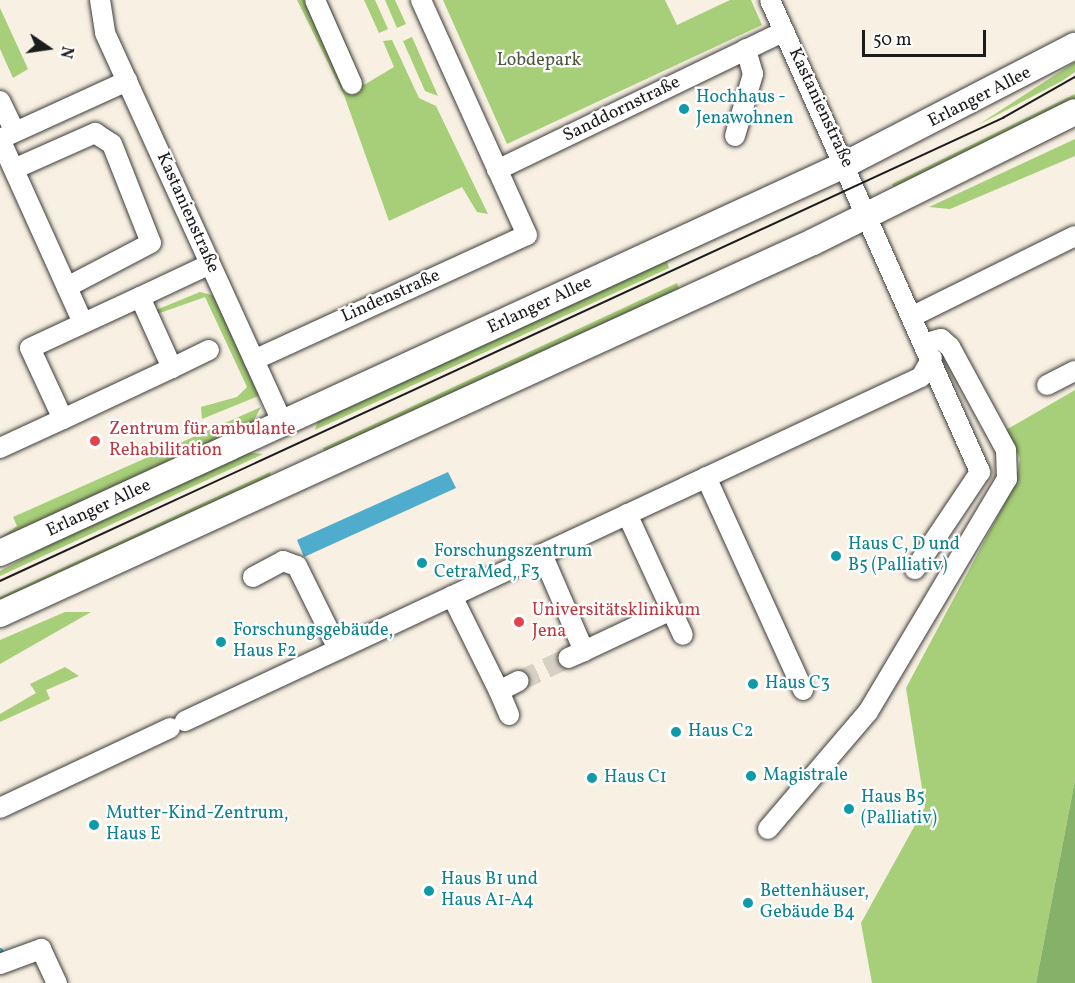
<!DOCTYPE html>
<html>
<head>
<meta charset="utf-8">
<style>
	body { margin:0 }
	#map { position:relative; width:1075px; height:983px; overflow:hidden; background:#f8f0e2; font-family:Vollkorn,serif }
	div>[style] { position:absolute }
	.green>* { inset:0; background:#a7ce78 }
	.forest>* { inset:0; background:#85b168 }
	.water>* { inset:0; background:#4faccd }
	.stream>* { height:5px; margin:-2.5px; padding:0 2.5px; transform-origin:2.5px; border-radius:2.5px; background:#4faccd }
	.minor-tunnel>* { height:20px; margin-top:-10px; transform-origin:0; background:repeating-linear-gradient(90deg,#d7d0c4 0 20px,transparent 0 30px) }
	.roads { filter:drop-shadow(0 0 2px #3d3c3a) drop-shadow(0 0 2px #3d3c3a) }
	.minor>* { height:20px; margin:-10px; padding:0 10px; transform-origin:10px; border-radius:10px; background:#fff }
	.major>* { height:26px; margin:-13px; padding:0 13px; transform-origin:13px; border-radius:13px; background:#fff }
	.tram>* { height:1.5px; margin:-0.75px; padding:0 0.75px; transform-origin:0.75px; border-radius:0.75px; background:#1c1c1c }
	.dots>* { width:16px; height:16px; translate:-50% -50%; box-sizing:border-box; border:3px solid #fff; border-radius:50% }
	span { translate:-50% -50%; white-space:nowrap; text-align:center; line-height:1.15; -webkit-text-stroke:4.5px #fff; paint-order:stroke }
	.park-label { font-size:18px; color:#4d5a3c }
	.street-label { font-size:18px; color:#1c1c1c }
	.culture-label { font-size:18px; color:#0d838f }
	.left { translate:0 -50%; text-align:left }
	.health-label { font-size:18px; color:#be3a42 }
	.north { position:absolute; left:18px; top:18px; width:60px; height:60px; -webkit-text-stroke:4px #fff; paint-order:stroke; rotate:103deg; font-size:16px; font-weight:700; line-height:24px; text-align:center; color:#1c1c1c }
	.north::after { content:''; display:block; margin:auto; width:21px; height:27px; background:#1c1c1c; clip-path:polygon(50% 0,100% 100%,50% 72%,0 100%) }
	.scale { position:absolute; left:862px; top:30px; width:124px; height:27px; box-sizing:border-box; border:3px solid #1c1c1c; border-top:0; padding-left:8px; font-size:18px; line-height:21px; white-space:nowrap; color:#1c1c1c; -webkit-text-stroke:4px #fff; paint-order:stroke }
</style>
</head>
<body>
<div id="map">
	<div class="green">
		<i style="clip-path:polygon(297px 0,327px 0,364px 85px,394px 67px,383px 41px,392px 40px,419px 98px,436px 106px,488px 214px,477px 212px,462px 187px,389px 221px,344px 95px)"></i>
		<i style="clip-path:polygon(364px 0,375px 0,388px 29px,379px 33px)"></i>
		<i style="clip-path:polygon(385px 0,395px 0,406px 24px,397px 28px)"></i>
		<i style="clip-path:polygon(443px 0,665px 0,677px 25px,730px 0,751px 0,762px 25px,507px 144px)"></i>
		<i style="clip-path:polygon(0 8px,28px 69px,13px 78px,0 49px)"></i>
		<i style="clip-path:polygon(412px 37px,438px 96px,425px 91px,403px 41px)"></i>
		<i style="clip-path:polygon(1075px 62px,1075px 72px,1062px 81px,978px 125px)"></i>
		<i style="clip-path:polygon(1075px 94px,1075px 102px,895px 190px,892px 184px)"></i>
		<i style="clip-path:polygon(1075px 139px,1075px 156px,950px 209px,929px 207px)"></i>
		<i style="clip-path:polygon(796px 199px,667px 262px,669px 268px,315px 430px,318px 420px)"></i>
		<i style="clip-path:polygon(677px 283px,679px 289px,325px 455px,323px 448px)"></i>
		<i style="clip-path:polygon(200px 292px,216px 296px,261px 395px,202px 419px,201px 407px,237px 397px,247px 387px,205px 297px,157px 314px,156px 310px)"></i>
		<i style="clip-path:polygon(1075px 390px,1075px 780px,1036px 983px,872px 983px,861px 923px,925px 807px,906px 688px,1016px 482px,1020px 458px,1006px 430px)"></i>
		<i style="clip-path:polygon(261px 407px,251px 426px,0 538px,17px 526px,13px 517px)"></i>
		<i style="clip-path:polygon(247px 452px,263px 454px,0 576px,0 571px,56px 541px)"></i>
		<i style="clip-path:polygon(270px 472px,271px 479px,0 605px,0 597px)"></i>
		<i style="clip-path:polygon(65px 612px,91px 612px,0 664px,0 640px)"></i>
		<i style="clip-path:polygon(65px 667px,79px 676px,46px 690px,50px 699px,0 722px,0 714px,36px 693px,30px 684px)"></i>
	</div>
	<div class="forest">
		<i style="clip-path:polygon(1075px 780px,1075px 983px,1036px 983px)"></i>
	</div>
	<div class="water">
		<i style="clip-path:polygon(448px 472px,456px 488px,304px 557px,297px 540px)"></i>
	</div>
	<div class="stream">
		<i style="left:0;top:950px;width:7px;rotate:63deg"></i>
	</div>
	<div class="minor-tunnel">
		<i style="left:519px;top:681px;width:54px;rotate:-25.1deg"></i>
	</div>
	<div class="roads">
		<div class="minor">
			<i style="left:100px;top:0;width:33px;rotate:81deg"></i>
			<i style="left:105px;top:33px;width:430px;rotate:65.5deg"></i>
			<i style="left:315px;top:0;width:92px;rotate:66.2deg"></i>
			<i style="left:770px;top:0;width:517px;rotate:66.01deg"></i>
			<i style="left:980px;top:472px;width:117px;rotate:123.8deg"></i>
			<i style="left:0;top:101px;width:34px;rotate:64deg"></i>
			<i style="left:735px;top:136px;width:65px;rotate:-73.8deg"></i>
			<i style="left:753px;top:74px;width:26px;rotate:-106deg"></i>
			<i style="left:0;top:139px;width:202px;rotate:65.7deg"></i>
			<i style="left:0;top:139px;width:140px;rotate:-24.5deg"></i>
			<i style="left:14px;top:169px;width:89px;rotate:-24deg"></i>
			<i style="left:95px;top:133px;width:20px;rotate:33deg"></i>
			<i style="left:112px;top:144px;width:106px;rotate:68.5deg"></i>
			<i style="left:151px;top:243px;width:95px;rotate:152.4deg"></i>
			<i style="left:497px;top:170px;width:319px;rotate:-25.8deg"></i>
			<i style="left:140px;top:297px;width:78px;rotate:65.7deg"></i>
			<i style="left:172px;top:368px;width:120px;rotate:154.9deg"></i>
			<i style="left:63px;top:419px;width:78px;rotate:-114.9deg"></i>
			<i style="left:30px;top:348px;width:121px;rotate:-24.9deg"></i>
			<i style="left:140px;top:297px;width:77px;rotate:-25.2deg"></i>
			<i style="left:915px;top:315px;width:178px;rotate:-26.3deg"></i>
			<i style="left:254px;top:360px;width:300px;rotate:-24.6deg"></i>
			<i style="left:527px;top:235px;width:258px;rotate:-114.3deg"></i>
			<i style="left:172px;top:368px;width:41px;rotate:-25.9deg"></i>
			<i style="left:1047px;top:385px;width:31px;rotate:-27deg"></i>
			<i style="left:0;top:448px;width:69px;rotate:-24.7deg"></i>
			<i style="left:706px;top:477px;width:234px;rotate:65.5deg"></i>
			<i style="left:627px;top:514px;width:133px;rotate:65.2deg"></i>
			<i style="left:542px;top:554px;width:106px;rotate:66.6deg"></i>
			<i style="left:584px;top:651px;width:17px;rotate:156deg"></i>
			<i style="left:253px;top:577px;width:34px;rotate:-28deg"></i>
			<i style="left:283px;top:561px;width:15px;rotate:20deg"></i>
			<i style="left:297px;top:566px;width:93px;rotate:63.7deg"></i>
			<i style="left:452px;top:596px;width:106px;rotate:63.7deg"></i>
			<i style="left:499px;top:691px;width:22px;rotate:-27deg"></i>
			<i style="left:584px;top:651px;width:96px;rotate:-25.2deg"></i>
			<i style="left:499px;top:691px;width:26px;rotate:67deg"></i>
			<i style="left:185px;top:721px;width:812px;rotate:-25.05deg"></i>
			<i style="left:921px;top:377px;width:22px;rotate:-60deg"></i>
			<i style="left:0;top:808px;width:188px;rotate:-25.2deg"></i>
			<i style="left:768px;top:829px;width:154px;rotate:-49.5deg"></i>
			<i style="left:868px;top:712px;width:271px;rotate:-59.2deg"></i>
			<i style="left:1007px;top:479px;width:29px;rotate:-92deg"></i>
			<i style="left:1006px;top:450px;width:117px;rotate:-118.5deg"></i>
			<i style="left:950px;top:347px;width:12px;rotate:-138deg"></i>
			<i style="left:941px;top:339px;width:16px;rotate:165deg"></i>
			<i style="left:0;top:964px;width:44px;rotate:-20.1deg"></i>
			<i style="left:41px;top:949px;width:38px;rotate:65deg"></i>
		</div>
		<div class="major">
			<i style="left:0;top:553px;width:931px;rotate:-24.69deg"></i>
			<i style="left:846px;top:164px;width:258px;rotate:-27.3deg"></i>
			<i style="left:0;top:614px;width:894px;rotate:-24.59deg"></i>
			<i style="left:813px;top:242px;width:292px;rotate:-26.4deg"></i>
		</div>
	</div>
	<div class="tram">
		<i style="left:0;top:581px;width:1105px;rotate:-24.78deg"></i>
		<i style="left:1003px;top:118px;width:83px;rotate:-29.7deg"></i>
	</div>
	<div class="dots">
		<i style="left:684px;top:109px;background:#0f9aa8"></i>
		<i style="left:95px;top:441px;background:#e0444e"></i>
		<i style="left:836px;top:556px;background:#0f9aa8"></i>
		<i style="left:422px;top:563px;background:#0f9aa8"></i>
		<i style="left:519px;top:622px;background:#e0444e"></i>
		<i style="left:221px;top:642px;background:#0f9aa8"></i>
		<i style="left:753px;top:684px;background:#0f9aa8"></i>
		<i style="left:676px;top:732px;background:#0f9aa8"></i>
		<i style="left:751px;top:776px;background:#0f9aa8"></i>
		<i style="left:592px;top:778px;background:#0f9aa8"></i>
		<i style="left:849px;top:809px;background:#0f9aa8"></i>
		<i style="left:94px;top:825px;background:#0f9aa8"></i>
		<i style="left:429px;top:891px;background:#0f9aa8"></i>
		<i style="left:748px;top:903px;background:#0f9aa8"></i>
	</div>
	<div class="park-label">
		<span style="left:539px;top:61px">Lobdepark</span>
	</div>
	<div class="street-label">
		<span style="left:980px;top:98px;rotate:-27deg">Erlanger Allee</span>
		<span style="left:820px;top:108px;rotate:65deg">Kastanienstraße</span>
		<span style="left:622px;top:110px;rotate:-26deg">Sanddornstraße</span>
		<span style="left:187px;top:213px;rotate:66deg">Kastanienstraße</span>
		<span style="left:391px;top:297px;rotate:-24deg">Lindenstraße</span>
		<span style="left:540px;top:306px;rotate:-25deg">Erlanger Allee</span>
		<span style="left:99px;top:509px;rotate:-25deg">Erlanger Allee</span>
	</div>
	<div class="culture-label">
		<span class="left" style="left:696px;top:109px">Hochhaus -<br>Jenawohnen</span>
		<span class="left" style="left:848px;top:556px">Haus C, D und<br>B5 (Palliativ)</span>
		<span class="left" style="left:434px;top:563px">Forschungszentrum<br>CetraMed, F3</span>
		<span class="left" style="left:233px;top:642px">Forschungsgebäude,<br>Haus F2</span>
		<span class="left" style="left:765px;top:684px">Haus C3</span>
		<span class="left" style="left:688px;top:732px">Haus C2</span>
		<span class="left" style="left:763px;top:776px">Magistrale</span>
		<span class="left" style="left:604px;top:778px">Haus C1</span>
		<span class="left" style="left:861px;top:809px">Haus B5<br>(Palliativ)</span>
		<span class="left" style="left:106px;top:825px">Mutter-Kind-Zentrum,<br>Haus E</span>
		<span class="left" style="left:441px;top:891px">Haus B1 und<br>Haus A1-A4</span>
		<span class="left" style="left:760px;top:903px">Bettenhäuser,<br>Gebäude B4</span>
	</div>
	<div class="health-label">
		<span class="left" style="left:109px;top:441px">Zentrum für ambulante<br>Rehabilitation</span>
		<span class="left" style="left:532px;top:622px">Universitätsklinikum<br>Jena</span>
	</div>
	<div class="north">N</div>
	<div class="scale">50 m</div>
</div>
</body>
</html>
